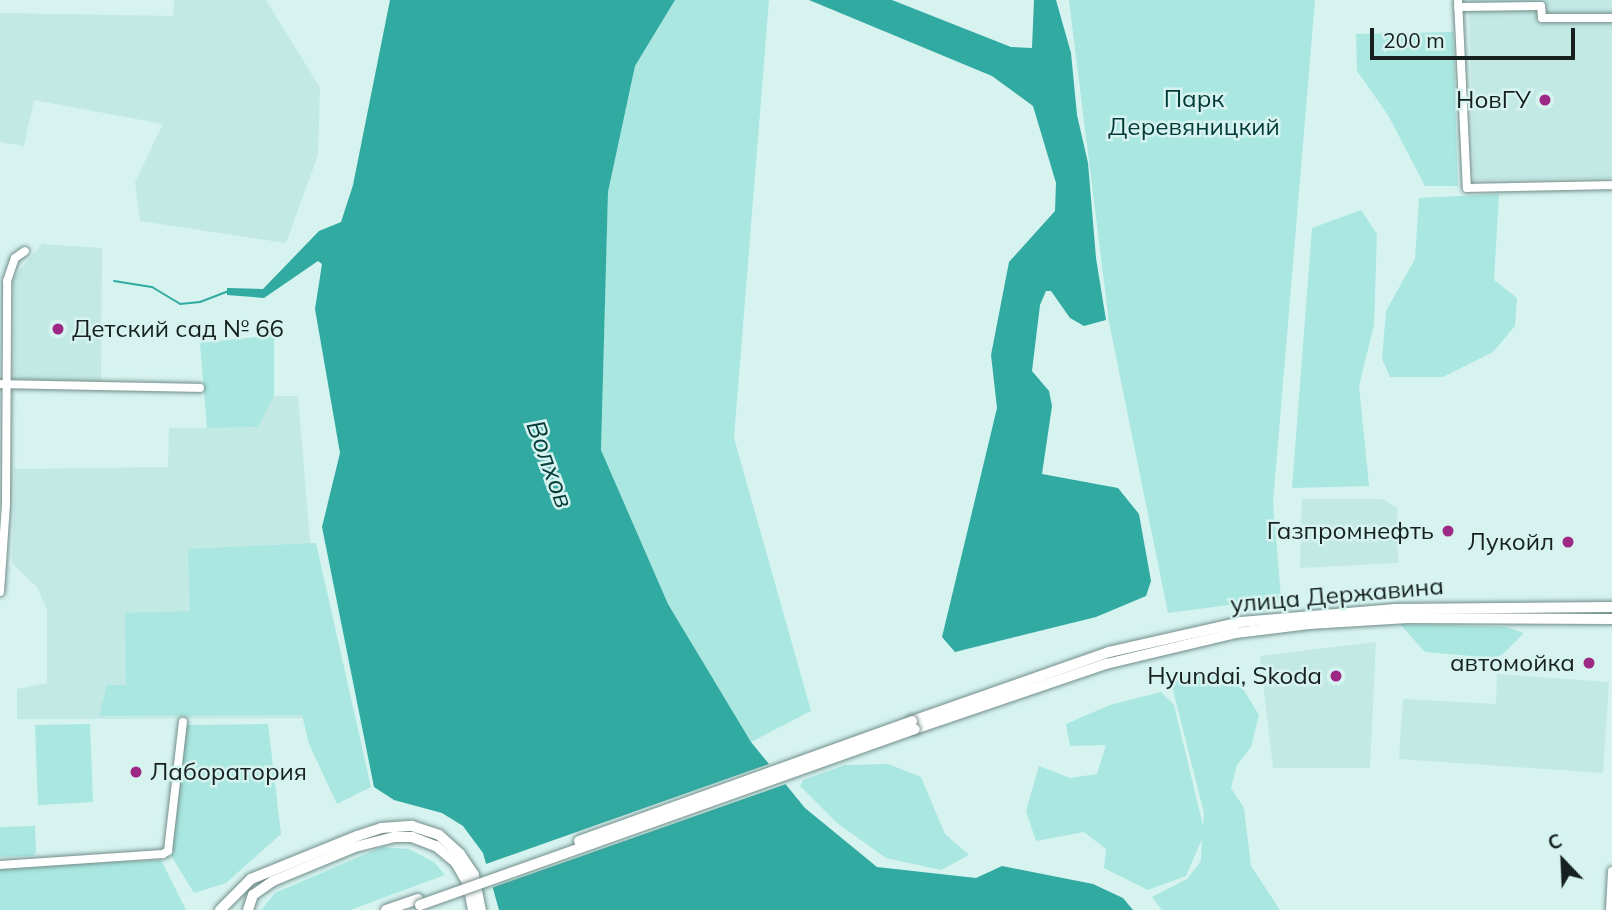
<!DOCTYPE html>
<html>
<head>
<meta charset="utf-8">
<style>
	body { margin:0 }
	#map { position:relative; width:1612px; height:910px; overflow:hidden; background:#d6f3f0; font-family:Mulish,sans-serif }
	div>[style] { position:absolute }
	.built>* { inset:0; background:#c2e9e4 }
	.green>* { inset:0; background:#a9e7e0 }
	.water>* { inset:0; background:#31aaa1 }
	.pier>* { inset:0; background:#d6f3f0 }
	.stream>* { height:2px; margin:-1px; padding:0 1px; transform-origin:1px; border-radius:1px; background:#31aaa1 }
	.roads { filter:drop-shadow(0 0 2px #728d8a) drop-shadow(0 0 2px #728d8a) }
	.minor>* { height:8px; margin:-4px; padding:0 4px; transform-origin:4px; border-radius:4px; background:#fff }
	.major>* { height:10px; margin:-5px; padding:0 5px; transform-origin:5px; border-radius:5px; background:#fff }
	.bridges { filter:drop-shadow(0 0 2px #728d8a) drop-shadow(0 0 2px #728d8a) }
	.major-bridge>* { height:10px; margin:-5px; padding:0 5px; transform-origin:5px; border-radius:5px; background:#fff }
	.dots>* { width:19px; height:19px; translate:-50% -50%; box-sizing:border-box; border:4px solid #d6f3f0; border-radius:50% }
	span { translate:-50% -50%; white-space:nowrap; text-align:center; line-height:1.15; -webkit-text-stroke:5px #d6f3f0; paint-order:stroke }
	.park-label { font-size:24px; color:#013a36 }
	.poi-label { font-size:24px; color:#15201f }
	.right { translate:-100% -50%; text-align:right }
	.left { translate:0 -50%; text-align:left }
	.street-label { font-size:24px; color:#15201f }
	.water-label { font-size:26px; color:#063d39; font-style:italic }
	.north { position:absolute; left:1528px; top:826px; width:70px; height:70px; -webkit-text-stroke:5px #d6f3f0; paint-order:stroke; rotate:337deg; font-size:19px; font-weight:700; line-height:28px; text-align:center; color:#15201f }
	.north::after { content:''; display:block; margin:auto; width:24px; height:32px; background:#15201f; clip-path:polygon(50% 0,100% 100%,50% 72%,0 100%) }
	.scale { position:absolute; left:1370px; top:28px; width:205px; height:32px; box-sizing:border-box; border:4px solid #15201f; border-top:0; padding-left:9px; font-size:21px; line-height:24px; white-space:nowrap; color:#15201f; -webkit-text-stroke:5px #d6f3f0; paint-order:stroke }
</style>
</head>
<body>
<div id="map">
	<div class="built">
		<i style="clip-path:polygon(174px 0,266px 0,320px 88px,318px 155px,286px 243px,140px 221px,135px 182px,163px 124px,34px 100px,24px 146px,0 142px,0 13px,173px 16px)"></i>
		<i style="clip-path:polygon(1469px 0,1612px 0,1612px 178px,1474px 180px)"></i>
		<i style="clip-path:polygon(42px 244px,102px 248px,101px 381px,14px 380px,14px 277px)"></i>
		<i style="clip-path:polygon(274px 396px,298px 396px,325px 718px,17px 719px,17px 689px,47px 683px,47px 610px,37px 587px,12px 563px,15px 469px,168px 467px,169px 428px,258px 427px)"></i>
		<i style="clip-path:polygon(1302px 499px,1383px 499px,1397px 508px,1398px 563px,1300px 568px)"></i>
		<i style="clip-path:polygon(1376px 642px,1370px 768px,1273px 768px,1260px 656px)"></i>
		<i style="clip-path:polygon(1497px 674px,1609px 682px,1603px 773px,1399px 759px,1403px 699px,1496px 704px)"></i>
	</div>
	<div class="green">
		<i style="clip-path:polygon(675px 0,769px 0,734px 438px,811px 711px,751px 742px,668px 604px,601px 450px,608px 192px,635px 66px)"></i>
		<i style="clip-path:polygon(1069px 0,1315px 0,1273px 502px,1281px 598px,1168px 613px,1109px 322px)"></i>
		<i style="clip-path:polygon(1453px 32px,1458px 186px,1425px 186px,1388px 115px,1357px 71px,1356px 34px)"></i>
		<i style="clip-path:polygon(1499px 194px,1494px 280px,1517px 298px,1515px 326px,1493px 352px,1443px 377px,1390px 377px,1382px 359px,1386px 311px,1415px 259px,1419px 198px)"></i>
		<i style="clip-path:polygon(1361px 210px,1377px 234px,1374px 325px,1359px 386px,1369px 486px,1292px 488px,1312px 228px)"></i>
		<i style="clip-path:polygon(274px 335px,274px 396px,258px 427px,207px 428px,200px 343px)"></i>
		<i style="clip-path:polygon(316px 543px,371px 787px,337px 804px,309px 744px,302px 715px,99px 716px,107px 685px,126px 685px,125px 613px,190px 611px,188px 549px)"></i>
		<i style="clip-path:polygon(1400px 624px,1506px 627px,1524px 633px,1503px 654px,1494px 658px,1425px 652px)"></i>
		<i style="clip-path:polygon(1197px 670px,1239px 682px,1259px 715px,1251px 747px,1237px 765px,1231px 788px,1244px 808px,1251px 866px,1280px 910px,1162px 910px,1152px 897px,1187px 879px,1201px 861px,1202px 839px,1186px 876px,1148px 890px,1104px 868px,1106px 849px,1084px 832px,1036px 841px,1026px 811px,1039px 766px,1070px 778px,1097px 774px,1106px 745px,1070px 746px,1066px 724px,1110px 705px,1161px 692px,1174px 705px,1203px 826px,1204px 813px,1171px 682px)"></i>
		<i style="clip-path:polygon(90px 724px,93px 802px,38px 805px,35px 725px)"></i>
		<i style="clip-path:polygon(268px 724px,281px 834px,226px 883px,194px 893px,170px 854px,186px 725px)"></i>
		<i style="clip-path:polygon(888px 764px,921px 777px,945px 834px,969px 855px,941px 870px,886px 858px,837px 823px,800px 786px,803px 780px,845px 765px)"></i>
		<i style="clip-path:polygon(35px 826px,36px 852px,33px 856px,0 857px,0 827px)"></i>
		<i style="clip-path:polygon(382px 847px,409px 849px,434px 862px,445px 875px,350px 910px,261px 910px,275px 893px)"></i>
		<i style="clip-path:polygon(161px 860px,186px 910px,0 910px,0 867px)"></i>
	</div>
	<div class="water">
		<i style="clip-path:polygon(390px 0,675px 0,635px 66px,608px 192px,601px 450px,668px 604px,751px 742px,805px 808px,877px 867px,976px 878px,1002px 866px,1093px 884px,1123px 898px,1133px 910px,499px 910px,483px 853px,463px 826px,442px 813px,394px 800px,374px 787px,322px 527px,340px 453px,315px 309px,322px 264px,318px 261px,264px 298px,227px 295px,227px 288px,263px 289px,319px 231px,341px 222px,353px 185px)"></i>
		<i style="clip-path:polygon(809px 0,892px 0,1011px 47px,1032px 48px,1034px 0,1056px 0,1071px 53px,1077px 115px,1088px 163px,1096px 258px,1106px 320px,1084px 326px,1070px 318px,1051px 291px,1046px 291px,1040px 305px,1032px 371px,1049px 391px,1052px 406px,1042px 474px,1118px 488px,1139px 514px,1151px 581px,1146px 596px,1096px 617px,955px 652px,942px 637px,997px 408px,991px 355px,1009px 262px,1055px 211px,1056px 183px,1033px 106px,992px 76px)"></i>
	</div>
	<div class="pier">
		<i style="clip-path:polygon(772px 763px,789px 783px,491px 888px,483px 865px)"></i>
	</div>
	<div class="stream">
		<i style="left:114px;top:281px;width:38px;rotate:9deg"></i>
		<i style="left:152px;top:287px;width:33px;rotate:31deg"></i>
		<i style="left:180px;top:304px;width:20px;rotate:-6deg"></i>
		<i style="left:200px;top:302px;width:30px;rotate:-21deg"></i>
	</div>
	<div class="roads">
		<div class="minor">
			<i style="left:1458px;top:0;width:188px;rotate:87.3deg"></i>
			<i style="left:1467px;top:188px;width:145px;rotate:-1.2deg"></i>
			<i style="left:1458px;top:7px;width:83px;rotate:-0.7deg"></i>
			<i style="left:1541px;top:6px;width:12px;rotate:85deg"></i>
			<i style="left:1542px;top:18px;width:70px"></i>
			<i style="left:0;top:384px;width:200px;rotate:1.1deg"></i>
			<i style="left:0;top:592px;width:89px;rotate:-86.1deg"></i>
			<i style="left:6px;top:503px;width:222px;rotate:-89.7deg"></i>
			<i style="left:7px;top:281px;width:24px;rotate:-71deg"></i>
			<i style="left:15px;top:258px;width:12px;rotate:-35deg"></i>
			<i style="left:0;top:865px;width:163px;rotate:-3.9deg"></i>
			<i style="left:163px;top:854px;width:6px;rotate:-31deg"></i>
			<i style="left:168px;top:851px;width:130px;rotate:-83.4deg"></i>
			<i style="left:1610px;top:910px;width:39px;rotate:-87deg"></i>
		</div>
		<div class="major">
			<i style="left:912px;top:721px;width:209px;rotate:-19.3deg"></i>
			<i style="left:1109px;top:652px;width:135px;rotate:-12.8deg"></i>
			<i style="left:1241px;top:622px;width:155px;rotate:-4.8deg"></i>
			<i style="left:1395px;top:609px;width:217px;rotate:-0.5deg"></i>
			<i style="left:915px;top:729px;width:202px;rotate:-18.8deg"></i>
			<i style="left:1106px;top:664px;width:134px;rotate:-13.4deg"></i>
			<i style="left:1236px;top:633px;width:74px;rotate:-7deg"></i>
			<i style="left:1309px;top:624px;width:99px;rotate:-3.5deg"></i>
			<i style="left:1408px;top:618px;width:204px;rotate:0.3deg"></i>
			<i style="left:220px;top:910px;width:44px;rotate:-45deg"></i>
			<i style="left:251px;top:879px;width:114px;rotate:-22.1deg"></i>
			<i style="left:357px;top:836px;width:25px;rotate:-18deg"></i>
			<i style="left:381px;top:828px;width:31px;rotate:-4deg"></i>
			<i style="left:412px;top:826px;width:28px;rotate:18deg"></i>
			<i style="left:439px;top:835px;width:28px;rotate:42deg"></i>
			<i style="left:460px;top:854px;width:25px;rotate:56deg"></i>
			<i style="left:474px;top:875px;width:36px;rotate:79deg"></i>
			<i style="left:248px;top:910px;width:16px;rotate:-72deg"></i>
			<i style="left:253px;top:895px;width:24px;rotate:-35deg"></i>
			<i style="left:273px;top:881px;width:89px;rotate:-22.5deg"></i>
			<i style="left:355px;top:847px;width:40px;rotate:-14.4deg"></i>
			<i style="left:394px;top:837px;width:18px"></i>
			<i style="left:412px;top:837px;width:26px;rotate:21deg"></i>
			<i style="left:436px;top:846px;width:26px;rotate:40deg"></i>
			<i style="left:456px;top:863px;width:24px;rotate:60deg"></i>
			<i style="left:468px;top:884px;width:26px;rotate:79deg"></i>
			<i style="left:386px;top:910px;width:34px;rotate:-19deg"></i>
		</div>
	</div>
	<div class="bridges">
		<div class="major-bridge">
			<i style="left:579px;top:841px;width:354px;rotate:-19.8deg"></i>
			<i style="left:420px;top:905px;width:525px;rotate:-19.57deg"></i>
		</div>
	</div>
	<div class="dots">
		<i style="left:1545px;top:100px;background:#9d2985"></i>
		<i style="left:58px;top:329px;background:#9d2985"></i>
		<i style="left:1448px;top:531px;background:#9d2985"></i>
		<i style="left:1568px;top:542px;background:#9d2985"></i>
		<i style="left:1589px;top:663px;background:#9d2985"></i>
		<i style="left:1336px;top:676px;background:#9d2985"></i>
		<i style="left:136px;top:772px;background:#9d2985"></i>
	</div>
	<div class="park-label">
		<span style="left:1194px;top:113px">Парк<br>Деревяницкий</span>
	</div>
	<div class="poi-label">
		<span class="right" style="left:1531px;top:100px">НовГУ</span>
		<span class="left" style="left:72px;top:329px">Детский сад № 66</span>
		<span class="right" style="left:1434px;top:531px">Газпромнефть</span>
		<span class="right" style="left:1554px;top:542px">Лукойл</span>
		<span class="right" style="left:1575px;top:663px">автомойка</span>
		<span class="right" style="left:1322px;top:676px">Hyundai, Skoda</span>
		<span class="left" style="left:150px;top:772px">Лаборатория</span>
	</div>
	<div class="street-label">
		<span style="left:1337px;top:595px;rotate:-5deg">улица Державина</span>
	</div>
	<div class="water-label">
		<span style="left:550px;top:464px;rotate:70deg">Волхов</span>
	</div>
	<div class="north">С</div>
	<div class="scale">200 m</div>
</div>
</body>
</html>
